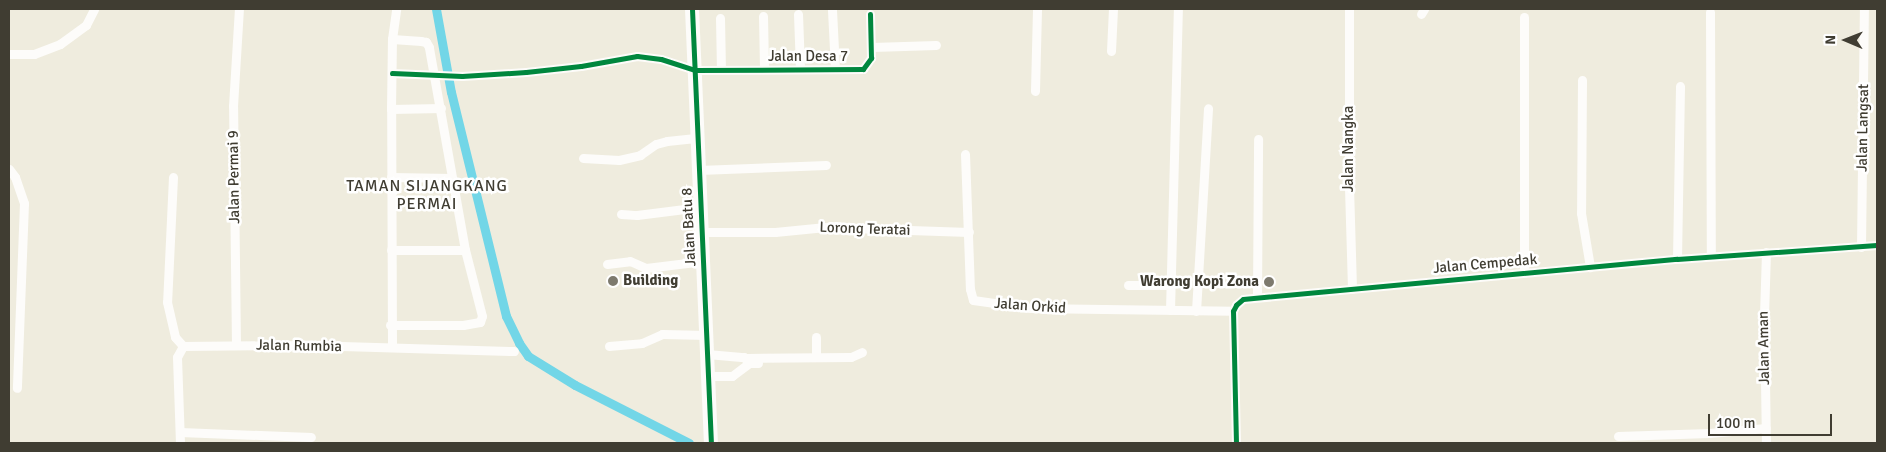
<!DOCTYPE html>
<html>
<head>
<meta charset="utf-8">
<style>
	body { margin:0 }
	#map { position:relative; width:1886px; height:452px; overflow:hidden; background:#efecde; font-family:Signika,sans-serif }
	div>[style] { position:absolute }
	.canal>* { height:9px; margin:-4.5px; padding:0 4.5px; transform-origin:4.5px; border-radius:4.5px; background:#72d6e7 }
	.street>* { height:9px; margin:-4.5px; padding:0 4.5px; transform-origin:4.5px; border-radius:4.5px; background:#fdfcfa }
	.secondary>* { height:14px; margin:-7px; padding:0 7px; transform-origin:7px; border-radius:7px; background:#fdfcfa }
	.cycleway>* { height:5px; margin:-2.5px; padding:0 2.5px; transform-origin:2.5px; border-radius:2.5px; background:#00873e }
	.dots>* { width:14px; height:14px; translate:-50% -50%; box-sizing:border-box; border:2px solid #fff; border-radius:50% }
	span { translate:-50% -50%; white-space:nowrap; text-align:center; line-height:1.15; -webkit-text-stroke:5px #fff; paint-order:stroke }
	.street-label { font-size:15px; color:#403d32 }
	.poi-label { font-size:15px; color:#403d32; font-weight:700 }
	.left { translate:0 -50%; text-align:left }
	.right { translate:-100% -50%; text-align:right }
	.neighbourhood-label { font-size:16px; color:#403d32; letter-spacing:1px }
	.frame { position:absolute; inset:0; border:10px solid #403d32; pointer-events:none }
	.north { position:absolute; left:1821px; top:15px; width:50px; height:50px; -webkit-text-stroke:4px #fff; paint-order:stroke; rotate:271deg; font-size:14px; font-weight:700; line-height:20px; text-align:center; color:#403d32 }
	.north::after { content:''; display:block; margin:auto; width:18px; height:22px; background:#403d32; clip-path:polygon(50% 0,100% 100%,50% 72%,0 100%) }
	.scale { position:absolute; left:1708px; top:414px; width:124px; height:22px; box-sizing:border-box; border:2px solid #403d32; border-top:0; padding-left:6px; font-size:15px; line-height:18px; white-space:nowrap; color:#403d32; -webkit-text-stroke:4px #fff; paint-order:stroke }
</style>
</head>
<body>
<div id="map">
	<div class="canal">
		<i style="left:436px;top:9px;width:84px;rotate:79.8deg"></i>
		<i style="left:451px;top:92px;width:231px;rotate:76.2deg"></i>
		<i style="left:506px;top:316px;width:30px;rotate:64deg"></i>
		<i style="left:519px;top:343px;width:16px;rotate:55deg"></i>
		<i style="left:528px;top:356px;width:55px;rotate:31.7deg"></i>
		<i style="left:575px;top:385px;width:128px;rotate:27deg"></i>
	</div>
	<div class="street">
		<i style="left:1349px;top:9px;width:178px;rotate:90deg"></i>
		<i style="left:1349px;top:187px;width:102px;rotate:88.3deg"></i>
		<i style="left:832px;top:10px;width:59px;rotate:87.1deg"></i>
		<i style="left:1710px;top:12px;width:244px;rotate:89.8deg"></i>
		<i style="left:798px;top:14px;width:55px;rotate:87.9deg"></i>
		<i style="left:1421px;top:14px;width:6px;rotate:-59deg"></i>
		<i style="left:763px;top:16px;width:53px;rotate:88.9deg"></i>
		<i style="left:1524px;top:17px;width:256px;rotate:90deg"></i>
		<i style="left:720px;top:18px;width:51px;rotate:88.9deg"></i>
		<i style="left:872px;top:47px;width:64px;rotate:-1.8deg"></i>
		<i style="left:1111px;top:51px;width:42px;rotate:-87.3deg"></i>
		<i style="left:9px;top:54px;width:25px"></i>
		<i style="left:34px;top:54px;width:28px;rotate:-21deg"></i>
		<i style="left:60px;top:44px;width:32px;rotate:-36deg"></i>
		<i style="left:86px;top:25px;width:18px;rotate:-63deg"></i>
		<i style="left:392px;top:73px;width:70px;rotate:2.5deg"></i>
		<i style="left:462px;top:76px;width:64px;rotate:-3.6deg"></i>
		<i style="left:526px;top:72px;width:55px;rotate:-6.2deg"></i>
		<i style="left:581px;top:66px;width:57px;rotate:-10.1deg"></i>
		<i style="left:637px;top:56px;width:24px;rotate:7deg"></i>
		<i style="left:661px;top:59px;width:36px;rotate:18deg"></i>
		<i style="left:695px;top:70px;width:168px;rotate:-0.3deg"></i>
		<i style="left:863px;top:69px;width:14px;rotate:-54deg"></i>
		<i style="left:871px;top:58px;width:44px;rotate:-91.3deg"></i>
		<i style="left:1582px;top:80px;width:133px;rotate:90.4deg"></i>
		<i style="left:1581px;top:213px;width:55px;rotate:80.5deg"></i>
		<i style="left:1035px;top:91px;width:82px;rotate:-88.6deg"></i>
		<i style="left:391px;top:109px;width:50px;rotate:-1.1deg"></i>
		<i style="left:965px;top:154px;width:135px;rotate:87.9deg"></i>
		<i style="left:970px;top:289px;width:11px;rotate:75deg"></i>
		<i style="left:973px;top:300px;width:58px;rotate:8deg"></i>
		<i style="left:1030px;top:308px;width:203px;rotate:0.8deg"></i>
		<i style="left:583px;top:158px;width:36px;rotate:3deg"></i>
		<i style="left:619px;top:160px;width:22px;rotate:-13deg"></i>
		<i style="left:640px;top:155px;width:19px;rotate:-35deg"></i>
		<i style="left:656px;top:144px;width:11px;rotate:-15deg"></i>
		<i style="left:667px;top:141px;width:31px;rotate:-6deg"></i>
		<i style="left:9px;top:169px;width:10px;rotate:53deg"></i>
		<i style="left:15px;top:177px;width:28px;rotate:71deg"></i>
		<i style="left:24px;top:203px;width:185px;rotate:92.2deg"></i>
		<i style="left:699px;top:170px;width:127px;rotate:-2.3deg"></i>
		<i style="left:173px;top:177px;width:125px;rotate:92.7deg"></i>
		<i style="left:167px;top:302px;width:36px;rotate:77deg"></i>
		<i style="left:175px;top:337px;width:12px;rotate:48deg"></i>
		<i style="left:391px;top:177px;width:60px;rotate:1deg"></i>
		<i style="left:621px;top:214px;width:16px;rotate:4deg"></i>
		<i style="left:637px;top:215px;width:64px;rotate:-7.1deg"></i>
		<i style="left:702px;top:232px;width:73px"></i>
		<i style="left:775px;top:232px;width:61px;rotate:-5.6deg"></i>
		<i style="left:836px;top:226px;width:14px;rotate:8deg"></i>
		<i style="left:850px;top:228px;width:119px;rotate:1.9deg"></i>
		<i style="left:1861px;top:247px;width:238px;rotate:-89.3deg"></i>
		<i style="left:391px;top:250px;width:74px"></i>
		<i style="left:1766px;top:252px;width:65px;rotate:91.8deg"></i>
		<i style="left:1764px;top:317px;width:126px;rotate:89.1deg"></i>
		<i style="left:1677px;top:259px;width:173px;rotate:-89deg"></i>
		<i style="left:607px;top:264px;width:23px;rotate:-7deg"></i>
		<i style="left:630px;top:261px;width:17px;rotate:24deg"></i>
		<i style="left:646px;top:268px;width:58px;rotate:-6.9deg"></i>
		<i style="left:1128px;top:285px;width:42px"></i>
		<i style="left:1257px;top:297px;width:158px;rotate:-89.6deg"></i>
		<i style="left:1170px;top:310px;width:301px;rotate:-88.5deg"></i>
		<i style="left:1196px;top:311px;width:203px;rotate:-86.6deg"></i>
		<i style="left:390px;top:325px;width:73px"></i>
		<i style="left:463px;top:325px;width:17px;rotate:-10deg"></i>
		<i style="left:480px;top:322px;width:6px;rotate:-72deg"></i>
		<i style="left:482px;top:316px;width:68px;rotate:-104.4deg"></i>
		<i style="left:465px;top:250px;width:206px;rotate:-100.1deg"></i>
		<i style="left:429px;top:47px;width:6px;rotate:-121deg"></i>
		<i style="left:426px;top:42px;width:5px;rotate:-169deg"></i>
		<i style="left:421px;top:41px;width:29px;rotate:-176deg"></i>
		<i style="left:816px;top:337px;width:20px;rotate:90deg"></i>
		<i style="left:236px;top:345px;width:239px;rotate:-90.7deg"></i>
		<i style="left:233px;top:106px;width:97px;rotate:-86.5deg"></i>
		<i style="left:609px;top:346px;width:33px;rotate:-5deg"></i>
		<i style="left:642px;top:343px;width:22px;rotate:-24deg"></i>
		<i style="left:662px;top:334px;width:45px;rotate:1.3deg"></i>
		<i style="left:392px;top:347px;width:238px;rotate:-90.2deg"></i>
		<i style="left:391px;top:109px;width:70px;rotate:-89.2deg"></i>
		<i style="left:392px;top:39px;width:30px;rotate:-82deg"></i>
		<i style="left:707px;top:354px;width:37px;rotate:5deg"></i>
		<i style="left:744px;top:357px;width:8px;rotate:50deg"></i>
		<i style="left:747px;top:358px;width:104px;rotate:-0.6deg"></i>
		<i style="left:851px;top:357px;width:12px;rotate:-24deg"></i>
		<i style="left:708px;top:376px;width:24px"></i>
		<i style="left:732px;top:376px;width:21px;rotate:-37deg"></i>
		<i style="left:749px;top:363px;width:9px"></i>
		<i style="left:180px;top:432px;width:131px;rotate:2.2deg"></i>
		<i style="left:1618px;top:436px;width:91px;rotate:-1.9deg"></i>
		<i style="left:1709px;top:433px;width:57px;rotate:-5deg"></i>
		<i style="left:180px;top:443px;width:86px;rotate:-92deg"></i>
		<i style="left:177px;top:357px;width:13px;rotate:-61deg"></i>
		<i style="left:183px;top:346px;width:125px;rotate:-0.5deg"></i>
		<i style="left:308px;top:345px;width:206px;rotate:1.7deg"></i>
		<i style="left:1236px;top:443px;width:132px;rotate:-91.3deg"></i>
		<i style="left:1233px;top:311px;width:7px;rotate:-63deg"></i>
		<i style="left:1236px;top:305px;width:9px;rotate:-41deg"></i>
		<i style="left:1243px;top:299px;width:436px;rotate:-5.3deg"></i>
		<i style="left:1677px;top:259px;width:200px;rotate:-4deg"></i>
	</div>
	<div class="secondary">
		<i style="left:692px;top:9px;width:434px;rotate:87.5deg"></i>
	</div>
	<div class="cycleway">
		<i style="left:692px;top:9px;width:434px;rotate:87.5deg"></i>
		<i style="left:392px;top:73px;width:70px;rotate:2.5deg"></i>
		<i style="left:462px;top:76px;width:64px;rotate:-3.6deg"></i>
		<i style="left:526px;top:72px;width:55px;rotate:-6.2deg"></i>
		<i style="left:581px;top:66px;width:57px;rotate:-10.1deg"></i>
		<i style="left:637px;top:56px;width:24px;rotate:7deg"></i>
		<i style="left:661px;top:59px;width:36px;rotate:18deg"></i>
		<i style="left:695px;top:70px;width:168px;rotate:-0.3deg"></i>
		<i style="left:863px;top:69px;width:14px;rotate:-54deg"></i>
		<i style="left:871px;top:58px;width:44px;rotate:-91.3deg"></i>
		<i style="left:1236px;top:443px;width:132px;rotate:-91.3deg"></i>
		<i style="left:1233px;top:311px;width:7px;rotate:-63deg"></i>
		<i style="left:1236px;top:305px;width:9px;rotate:-41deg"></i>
		<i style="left:1243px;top:299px;width:436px;rotate:-5.3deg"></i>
		<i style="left:1677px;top:259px;width:200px;rotate:-4deg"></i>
	</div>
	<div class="dots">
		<i style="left:613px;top:281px;background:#7d7a6e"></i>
		<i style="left:1269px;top:282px;background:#7d7a6e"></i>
	</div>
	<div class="street-label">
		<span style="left:808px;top:57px">Jalan Desa 7</span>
		<span style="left:1863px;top:128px;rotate:-89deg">Jalan Langsat</span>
		<span style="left:1349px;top:149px;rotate:-90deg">Jalan Nangka</span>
		<span style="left:234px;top:177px;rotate:-91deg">Jalan Permai 9</span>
		<span style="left:689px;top:227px;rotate:-93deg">Jalan Batu 8</span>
		<span style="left:865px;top:229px;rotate:2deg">Lorong Teratai</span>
		<span style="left:1485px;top:264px;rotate:-5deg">Jalan Cempedak</span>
		<span style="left:1030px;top:306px;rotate:4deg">Jalan Orkid</span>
		<span style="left:299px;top:346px;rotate:1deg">Jalan Rumbia</span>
		<span style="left:1764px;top:348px;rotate:-91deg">Jalan Aman</span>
	</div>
	<div class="poi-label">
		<span class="left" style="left:623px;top:281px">Building</span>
		<span class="right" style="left:1259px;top:282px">Warong Kopi Zona</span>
	</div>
	<div class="neighbourhood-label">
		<span style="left:427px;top:195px">TAMAN SIJANGKANG<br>PERMAI</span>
	</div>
	<div class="frame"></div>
	<div class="north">N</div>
	<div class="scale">100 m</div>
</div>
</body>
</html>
